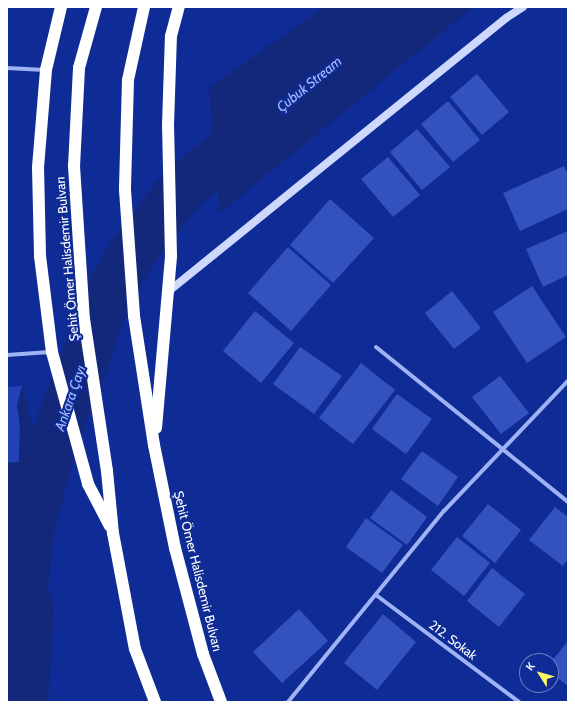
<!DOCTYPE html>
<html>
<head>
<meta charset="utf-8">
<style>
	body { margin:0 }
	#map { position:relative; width:575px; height:709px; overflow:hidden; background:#0f2c96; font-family:Cabin,sans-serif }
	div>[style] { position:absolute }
	.green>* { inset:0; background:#2142b6 }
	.water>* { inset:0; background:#13287a }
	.river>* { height:48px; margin:-24px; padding:0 24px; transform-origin:24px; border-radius:24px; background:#13287a }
	.building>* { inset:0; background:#3352bd }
	.street>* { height:4px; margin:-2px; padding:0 2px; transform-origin:2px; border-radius:2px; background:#9eb2f4 }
	.secondary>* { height:8px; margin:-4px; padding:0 4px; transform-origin:4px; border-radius:4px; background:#ced8fd }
	.highway>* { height:12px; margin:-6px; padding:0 6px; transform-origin:6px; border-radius:6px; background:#fff }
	span { translate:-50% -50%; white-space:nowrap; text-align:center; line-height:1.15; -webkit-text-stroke:4px #0f2c96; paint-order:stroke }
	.street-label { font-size:13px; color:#fff }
	.water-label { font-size:14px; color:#aabdfb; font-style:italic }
	.frame { position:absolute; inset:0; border:8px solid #fff; pointer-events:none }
	.north { position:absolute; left:519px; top:653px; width:40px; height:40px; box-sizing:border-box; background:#0f2c96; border:1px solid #6f80c0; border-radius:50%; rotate:307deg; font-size:11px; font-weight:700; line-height:16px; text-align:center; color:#fff }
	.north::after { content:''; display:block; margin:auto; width:14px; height:18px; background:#fff561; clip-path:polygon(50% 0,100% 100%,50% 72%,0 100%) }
</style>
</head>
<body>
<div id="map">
	<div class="green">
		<i style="clip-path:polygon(22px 386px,17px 405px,20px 425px,19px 462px,7px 463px,7px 387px)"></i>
	</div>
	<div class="water">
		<i style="clip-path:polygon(324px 7px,473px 7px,220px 213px,209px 88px)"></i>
		<i style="clip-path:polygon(22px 386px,51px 491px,54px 527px,48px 589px,54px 607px,48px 702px,7px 702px,7px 463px,19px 462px,20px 425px,17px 405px)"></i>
	</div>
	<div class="river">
		<i style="left:29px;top:535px;width:81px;rotate:-75.8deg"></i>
		<i style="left:49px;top:456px;width:52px;rotate:-70.9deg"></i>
		<i style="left:66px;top:407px;width:51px;rotate:-68deg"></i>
		<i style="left:85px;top:360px;width:40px;rotate:-72deg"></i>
		<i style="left:97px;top:322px;width:39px;rotate:-66deg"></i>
		<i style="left:113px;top:286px;width:39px;rotate:-60deg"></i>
		<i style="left:133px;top:252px;width:68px;rotate:-52.8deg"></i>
		<i style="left:174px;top:198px;width:28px;rotate:-44deg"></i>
		<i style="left:194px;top:179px;width:94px;rotate:-40.3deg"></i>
	</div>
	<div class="building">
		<i style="clip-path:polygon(477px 74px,509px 112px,482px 135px,450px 97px)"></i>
		<i style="clip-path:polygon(448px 101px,480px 140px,453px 162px,421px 124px)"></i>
		<i style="clip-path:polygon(417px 129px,450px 167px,422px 190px,390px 152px)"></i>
		<i style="clip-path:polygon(388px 157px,420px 195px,393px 217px,361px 179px)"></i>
		<i style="clip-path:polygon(564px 166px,568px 175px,568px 209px,520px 231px,503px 193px)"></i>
		<i style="clip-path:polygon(330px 199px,374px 238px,333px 283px,290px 245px)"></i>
		<i style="clip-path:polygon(568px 231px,568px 275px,543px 287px,526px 249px)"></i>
		<i style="clip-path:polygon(288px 247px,331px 285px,291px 331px,248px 293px)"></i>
		<i style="clip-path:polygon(532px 286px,566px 337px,527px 363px,493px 312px)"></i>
		<i style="clip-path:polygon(452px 291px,481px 328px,454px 349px,425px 313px)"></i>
		<i style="clip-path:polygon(255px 311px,294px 343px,261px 383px,223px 351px)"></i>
		<i style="clip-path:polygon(300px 347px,342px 376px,314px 414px,273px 384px)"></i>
		<i style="clip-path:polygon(361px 363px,395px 390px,353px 444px,319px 418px)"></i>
		<i style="clip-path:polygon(500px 376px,529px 413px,501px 434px,472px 397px)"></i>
		<i style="clip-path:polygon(397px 394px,432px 419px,406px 454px,372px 429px)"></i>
		<i style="clip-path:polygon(422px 451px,458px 477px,438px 506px,401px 479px)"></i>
		<i style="clip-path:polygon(391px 490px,427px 517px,407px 545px,370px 518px)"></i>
		<i style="clip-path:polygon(488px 504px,521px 530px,495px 563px,462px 536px)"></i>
		<i style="clip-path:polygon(555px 507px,568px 517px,568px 559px,563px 566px,529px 540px)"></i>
		<i style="clip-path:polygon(366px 518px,403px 545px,382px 573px,346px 547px)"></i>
		<i style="clip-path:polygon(457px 537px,490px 563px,464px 596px,431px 570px)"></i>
		<i style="clip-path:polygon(492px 568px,525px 594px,499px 627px,467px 601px)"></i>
		<i style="clip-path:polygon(299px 609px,328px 641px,282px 683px,253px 652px)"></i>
		<i style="clip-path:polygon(383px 614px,416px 642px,377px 690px,344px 663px)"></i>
		<i style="clip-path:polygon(568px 641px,568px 686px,551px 673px,551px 662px)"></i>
	</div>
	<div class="street">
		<i style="left:7px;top:68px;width:38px;rotate:3deg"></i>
		<i style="left:376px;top:347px;width:247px;rotate:38.9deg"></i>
		<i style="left:7px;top:355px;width:43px;rotate:-4deg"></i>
		<i style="left:376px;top:595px;width:179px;rotate:36.8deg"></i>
		<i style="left:288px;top:702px;width:247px;rotate:-50.8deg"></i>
		<i style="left:444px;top:511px;width:180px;rotate:-46.4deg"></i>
	</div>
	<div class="secondary">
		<i style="left:169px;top:291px;width:434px;rotate:-39deg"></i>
		<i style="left:506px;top:18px;width:20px;rotate:-33deg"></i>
	</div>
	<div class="highway">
		<i style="left:61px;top:7px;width:65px;rotate:103.4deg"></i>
		<i style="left:46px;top:70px;width:97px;rotate:94.7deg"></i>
		<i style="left:38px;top:167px;width:89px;rotate:88.7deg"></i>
		<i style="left:40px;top:256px;width:97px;rotate:82.9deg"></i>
		<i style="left:52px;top:352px;width:137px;rotate:74.7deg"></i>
		<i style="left:88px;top:484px;width:47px;rotate:62.4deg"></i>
		<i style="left:96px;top:7px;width:63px;rotate:105.6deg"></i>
		<i style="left:79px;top:68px;width:98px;rotate:92.9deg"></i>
		<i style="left:74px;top:166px;width:153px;rotate:86.3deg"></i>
		<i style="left:84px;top:319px;width:154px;rotate:81.4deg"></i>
		<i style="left:107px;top:471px;width:62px;rotate:84.5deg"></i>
		<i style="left:113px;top:533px;width:118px;rotate:79.3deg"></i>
		<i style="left:135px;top:649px;width:57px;rotate:69.3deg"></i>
		<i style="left:144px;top:7px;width:75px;rotate:102.4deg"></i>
		<i style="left:128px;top:80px;width:110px;rotate:91.6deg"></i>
		<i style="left:125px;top:190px;width:126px;rotate:85.9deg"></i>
		<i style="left:134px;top:316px;width:131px;rotate:81.2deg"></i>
		<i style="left:154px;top:445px;width:105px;rotate:78.5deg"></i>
		<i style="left:175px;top:548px;width:110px;rotate:75.2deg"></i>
		<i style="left:203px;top:654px;width:51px;rotate:69.4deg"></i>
		<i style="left:156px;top:428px;width:173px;rotate:-85deg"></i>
		<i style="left:171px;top:256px;width:131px;rotate:-91.3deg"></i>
		<i style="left:168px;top:125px;width:89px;rotate:-88.1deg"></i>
		<i style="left:171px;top:36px;width:30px;rotate:-75deg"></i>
	</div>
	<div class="street-label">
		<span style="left:67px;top:259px;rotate:-95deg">Şehit Ömer Halisdemir Bulvarı</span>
		<span style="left:198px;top:571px;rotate:76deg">Şehit Ömer Halisdemir Bulvarı</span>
		<span style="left:453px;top:640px;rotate:37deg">212. Sokak</span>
	</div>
	<div class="water-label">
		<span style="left:309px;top:84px;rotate:-39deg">Çubuk Stream</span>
		<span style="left:70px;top:398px;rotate:-71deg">Ankara Çayı</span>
	</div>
	<div class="frame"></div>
	<div class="north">K</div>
</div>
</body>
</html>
